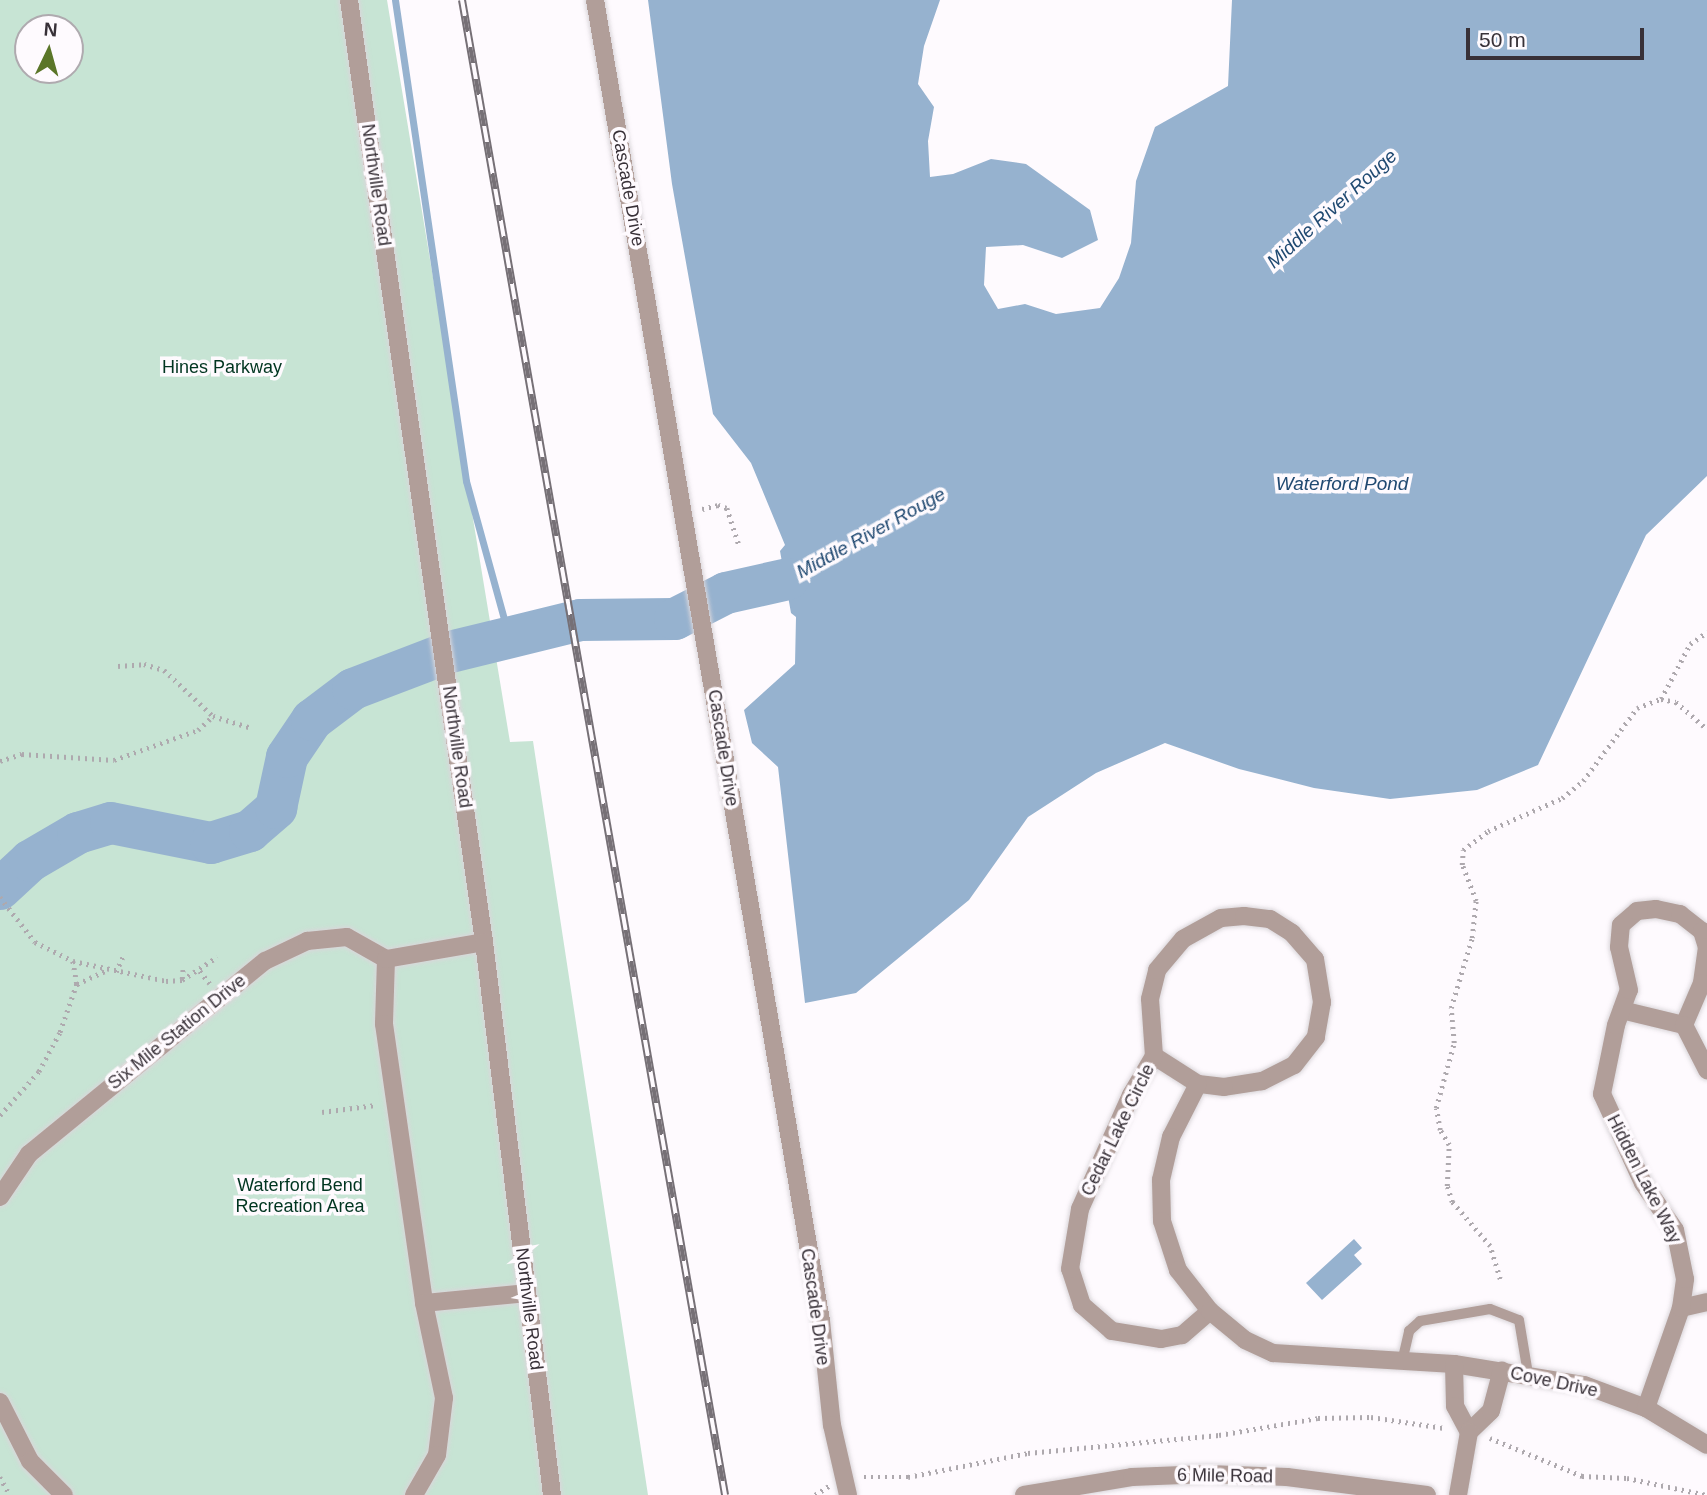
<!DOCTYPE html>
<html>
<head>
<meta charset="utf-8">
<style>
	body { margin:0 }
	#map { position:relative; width:1707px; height:1495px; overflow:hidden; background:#fefafe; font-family:Arial,sans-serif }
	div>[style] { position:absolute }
	.green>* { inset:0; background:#c7e4d4 }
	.water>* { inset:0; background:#96b2cf }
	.stream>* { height:7px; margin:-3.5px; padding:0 3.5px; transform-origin:3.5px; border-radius:3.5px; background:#96b2cf }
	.river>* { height:42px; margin:-21px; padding:0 21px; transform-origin:21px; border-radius:21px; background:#96b2cf }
	.path>* { height:4.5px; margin-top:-2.25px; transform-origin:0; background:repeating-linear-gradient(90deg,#aea9ae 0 2px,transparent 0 7px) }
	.roads { filter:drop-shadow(0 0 2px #dad6da) drop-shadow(0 0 2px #dad6da) }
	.service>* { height:10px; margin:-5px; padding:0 5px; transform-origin:5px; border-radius:5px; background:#b19e99 }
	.minor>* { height:18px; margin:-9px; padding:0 9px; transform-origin:9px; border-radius:9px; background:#b19e99 }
	.tertiary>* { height:18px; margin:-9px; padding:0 9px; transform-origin:9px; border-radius:9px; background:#b19e99 }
	.rail>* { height:8px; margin-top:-4px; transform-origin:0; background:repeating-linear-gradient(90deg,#fefafe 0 16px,#767076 0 32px); box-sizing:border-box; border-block:2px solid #767076 }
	span { translate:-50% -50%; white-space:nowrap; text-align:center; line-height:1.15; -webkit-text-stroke:7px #fefafe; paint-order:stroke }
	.street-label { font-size:18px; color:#383138 }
	.park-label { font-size:18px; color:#003520 }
	.water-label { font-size:19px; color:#204971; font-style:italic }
	.north { position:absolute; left:14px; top:14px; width:70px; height:70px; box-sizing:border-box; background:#fefafe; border:2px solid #afaaaf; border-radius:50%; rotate:5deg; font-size:19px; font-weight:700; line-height:28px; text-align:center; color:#383138 }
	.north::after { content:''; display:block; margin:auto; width:24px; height:32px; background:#5b7629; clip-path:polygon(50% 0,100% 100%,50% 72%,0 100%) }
	.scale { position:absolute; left:1466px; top:28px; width:178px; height:32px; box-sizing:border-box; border:4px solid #383138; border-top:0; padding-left:9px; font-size:21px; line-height:24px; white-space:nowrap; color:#383138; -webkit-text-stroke:5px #fefafe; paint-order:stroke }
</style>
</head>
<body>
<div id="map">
	<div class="green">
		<i style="clip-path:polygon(evenodd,0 0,387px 0,510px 742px,533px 741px,648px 1495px,0 1495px,0 0,28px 28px,70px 28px,70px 70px,28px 70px,28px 28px)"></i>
	</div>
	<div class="water">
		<i style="clip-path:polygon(648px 0,940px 0,924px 46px,918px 84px,934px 107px,928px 141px,930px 177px,953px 174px,991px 159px,1026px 164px,1090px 210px,1098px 240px,1062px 258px,1023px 245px,986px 247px,984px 285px,998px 309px,1025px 304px,1056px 314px,1100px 308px,1119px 278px,1131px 243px,1136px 181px,1155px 127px,1228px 86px,1232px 0,1707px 0,1707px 476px,1646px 535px,1538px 765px,1477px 790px,1390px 799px,1314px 788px,1239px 769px,1165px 743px,1096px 773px,1028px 817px,969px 900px,856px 993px,805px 1003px,778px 767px,752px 743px,744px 710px,795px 664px,796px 617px,791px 613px,780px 551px,785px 545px,751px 463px,713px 414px,672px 184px)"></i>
		<i style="clip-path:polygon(1354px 1239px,1362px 1248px,1354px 1255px,1362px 1264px,1322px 1300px,1306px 1283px)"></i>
	</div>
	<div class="stream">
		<i style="left:395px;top:0;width:486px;rotate:81.6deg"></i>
		<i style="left:466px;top:481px;width:162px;rotate:74.6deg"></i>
	</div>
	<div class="river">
		<i style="left:0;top:889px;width:41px;rotate:-43deg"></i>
		<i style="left:30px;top:861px;width:56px;rotate:-30.3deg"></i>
		<i style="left:78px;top:833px;width:34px;rotate:-17deg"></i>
		<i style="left:111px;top:823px;width:102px;rotate:11.3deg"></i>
		<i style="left:211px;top:843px;width:41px;rotate:-17.1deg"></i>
		<i style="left:250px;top:831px;width:35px;rotate:-41deg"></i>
		<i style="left:276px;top:808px;width:52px;rotate:-77.8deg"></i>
		<i style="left:287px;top:757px;width:45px;rotate:-56deg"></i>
		<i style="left:312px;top:720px;width:51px;rotate:-37.1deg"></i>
		<i style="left:353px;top:689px;width:104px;rotate:-20.9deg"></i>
		<i style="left:450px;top:652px;width:134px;rotate:-13.8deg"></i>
		<i style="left:580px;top:620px;width:95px;rotate:-0.6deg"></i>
		<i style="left:675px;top:619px;width:57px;rotate:-27deg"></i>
		<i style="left:726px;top:593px;width:64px;rotate:-12.7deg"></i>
	</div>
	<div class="path">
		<i style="left:702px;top:509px;width:16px;rotate:-14deg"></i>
		<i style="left:718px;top:505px;width:9px;rotate:18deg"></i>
		<i style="left:727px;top:508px;width:40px;rotate:72deg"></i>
		<i style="left:118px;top:666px;width:26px;rotate:-4deg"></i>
		<i style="left:144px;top:664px;width:21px;rotate:17deg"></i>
		<i style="left:164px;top:670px;width:67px;rotate:43.2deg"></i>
		<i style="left:213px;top:716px;width:41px;rotate:17.1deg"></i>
		<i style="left:1661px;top:699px;width:62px;rotate:-62.2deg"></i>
		<i style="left:1690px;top:644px;width:21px;rotate:-35deg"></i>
		<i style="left:0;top:761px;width:23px;rotate:-18deg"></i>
		<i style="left:22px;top:754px;width:92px;rotate:3.7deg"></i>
		<i style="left:114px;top:760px;width:89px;rotate:-19.7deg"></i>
		<i style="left:198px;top:730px;width:21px;rotate:-43deg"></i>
		<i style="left:0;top:897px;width:57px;rotate:52.1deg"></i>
		<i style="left:35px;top:942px;width:42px;rotate:26.6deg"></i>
		<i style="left:73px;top:961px;width:23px;rotate:80deg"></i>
		<i style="left:77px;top:984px;width:52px;rotate:109.1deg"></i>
		<i style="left:60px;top:1033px;width:44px;rotate:118.3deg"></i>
		<i style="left:39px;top:1072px;width:59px;rotate:131.6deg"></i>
		<i style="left:73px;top:961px;width:95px;rotate:12.1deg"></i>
		<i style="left:166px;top:981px;width:16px;rotate:-4deg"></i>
		<i style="left:182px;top:980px;width:42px;rotate:-33.3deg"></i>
		<i style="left:200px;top:971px;width:16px;rotate:52deg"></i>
		<i style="left:116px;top:972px;width:20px;rotate:-66deg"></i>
		<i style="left:182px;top:979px;width:12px;rotate:-85deg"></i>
		<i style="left:77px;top:984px;width:31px;rotate:-25deg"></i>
		<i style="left:322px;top:1112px;width:54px;rotate:-7.4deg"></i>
		<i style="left:1500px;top:1279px;width:34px;rotate:-107deg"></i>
		<i style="left:1490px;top:1246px;width:58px;rotate:-130.8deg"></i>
		<i style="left:1452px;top:1202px;width:17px;rotate:-107deg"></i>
		<i style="left:1447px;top:1186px;width:41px;rotate:-87.2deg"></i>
		<i style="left:1449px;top:1145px;width:17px;rotate:-121deg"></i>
		<i style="left:1440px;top:1130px;width:22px;rotate:-100deg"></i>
		<i style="left:1436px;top:1108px;width:67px;rotate:-74.5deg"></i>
		<i style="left:1454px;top:1043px;width:35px;rotate:-95deg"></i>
		<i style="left:1451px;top:1008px;width:73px;rotate:-73.3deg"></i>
		<i style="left:1472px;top:938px;width:37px;rotate:-84deg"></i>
		<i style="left:1476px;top:901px;width:39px;rotate:-111deg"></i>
		<i style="left:1462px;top:865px;width:15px;rotate:-86deg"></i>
		<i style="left:1463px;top:850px;width:31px;rotate:-37deg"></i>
		<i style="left:1488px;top:831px;width:81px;rotate:-24deg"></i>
		<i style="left:1562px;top:798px;width:27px;rotate:-39deg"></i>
		<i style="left:1583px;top:781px;width:91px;rotate:-53.5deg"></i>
		<i style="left:1637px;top:708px;width:26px;rotate:-21deg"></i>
		<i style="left:1661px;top:699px;width:15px;rotate:11deg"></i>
		<i style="left:1676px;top:702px;width:41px;rotate:41.1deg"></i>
		<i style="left:1490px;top:1438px;width:100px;rotate:22.4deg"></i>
		<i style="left:1582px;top:1476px;width:45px;rotate:2.5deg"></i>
		<i style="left:1627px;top:1478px;width:82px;rotate:12deg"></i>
		<i style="left:0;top:1477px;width:21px;rotate:61deg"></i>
		<i style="left:864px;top:1477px;width:44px"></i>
		<i style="left:908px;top:1477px;width:122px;rotate:-11.3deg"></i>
		<i style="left:1028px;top:1453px;width:192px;rotate:-5.4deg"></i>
		<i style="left:1219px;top:1435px;width:100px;rotate:-9.7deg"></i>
		<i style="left:1318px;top:1418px;width:53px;rotate:-1.1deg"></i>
		<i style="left:1371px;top:1417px;width:74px;rotate:8.6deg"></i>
		<i style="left:815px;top:1495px;width:17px;rotate:-33deg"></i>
	</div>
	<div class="roads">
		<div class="service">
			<i style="left:1402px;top:1362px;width:32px;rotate:-77deg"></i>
			<i style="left:1409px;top:1331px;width:15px;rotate:-42deg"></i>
			<i style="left:1420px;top:1321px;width:71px;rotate:-9.7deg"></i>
			<i style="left:1490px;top:1309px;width:31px;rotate:21deg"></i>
			<i style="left:1519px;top:1320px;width:55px;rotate:80.5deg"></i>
		</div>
		<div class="minor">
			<i style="left:595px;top:0;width:1340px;rotate:80.29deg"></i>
			<i style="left:821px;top:1321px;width:105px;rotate:84deg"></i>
			<i style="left:832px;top:1425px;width:72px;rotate:77.1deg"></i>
			<i style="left:386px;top:959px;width:65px;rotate:91.8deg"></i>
			<i style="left:384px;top:1024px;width:282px;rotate:81.8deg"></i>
			<i style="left:424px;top:1303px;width:97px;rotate:78.1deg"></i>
			<i style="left:444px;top:1398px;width:57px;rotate:97deg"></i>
			<i style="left:437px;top:1455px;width:46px;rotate:119.9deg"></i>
			<i style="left:1622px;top:1010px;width:64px;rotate:13.6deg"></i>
			<i style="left:1154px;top:1056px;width:52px;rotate:32.5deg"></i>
			<i style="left:0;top:1197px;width:52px;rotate:-56deg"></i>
			<i style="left:29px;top:1154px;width:305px;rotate:-39.3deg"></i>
			<i style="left:265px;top:961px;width:47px;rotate:-25.5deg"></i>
			<i style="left:307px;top:941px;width:40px;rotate:-5.7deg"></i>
			<i style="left:347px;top:937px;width:45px;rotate:29.4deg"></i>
			<i style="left:386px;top:959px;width:99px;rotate:-9.8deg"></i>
			<i style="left:424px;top:1303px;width:103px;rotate:-5.5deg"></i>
			<i style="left:1681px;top:1308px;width:27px;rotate:-13deg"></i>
			<i style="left:1210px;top:1311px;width:37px;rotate:139deg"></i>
			<i style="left:1182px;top:1335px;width:21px;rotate:169deg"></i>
			<i style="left:1161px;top:1339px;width:50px;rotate:-170.7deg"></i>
			<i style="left:1112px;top:1331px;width:40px;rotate:-139deg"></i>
			<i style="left:1082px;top:1305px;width:38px;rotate:-108deg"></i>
			<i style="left:1070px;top:1269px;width:61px;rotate:-80.5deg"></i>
			<i style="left:1080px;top:1209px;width:125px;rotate:-65.9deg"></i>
			<i style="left:1131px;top:1095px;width:45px;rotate:-59.5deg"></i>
			<i style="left:1154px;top:1056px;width:57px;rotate:-94deg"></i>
			<i style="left:1150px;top:999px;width:30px;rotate:-76deg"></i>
			<i style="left:1157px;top:970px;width:40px;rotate:-50deg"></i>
			<i style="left:1183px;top:939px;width:43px;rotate:-28.9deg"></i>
			<i style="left:1221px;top:918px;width:23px;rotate:-5deg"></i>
			<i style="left:1244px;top:916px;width:26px;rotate:7deg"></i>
			<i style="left:1270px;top:919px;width:26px;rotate:32deg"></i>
			<i style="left:1292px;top:933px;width:35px;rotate:49deg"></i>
			<i style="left:1315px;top:959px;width:44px;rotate:80.8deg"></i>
			<i style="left:1322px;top:1002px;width:36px;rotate:100deg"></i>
			<i style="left:1316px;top:1037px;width:36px;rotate:128deg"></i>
			<i style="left:1294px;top:1065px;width:36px;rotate:153deg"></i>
			<i style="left:1262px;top:1081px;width:38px;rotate:171deg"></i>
			<i style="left:1224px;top:1087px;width:26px;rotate:-173deg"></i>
			<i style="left:1198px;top:1084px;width:59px;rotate:117deg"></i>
			<i style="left:1171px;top:1137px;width:44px;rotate:103.1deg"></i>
			<i style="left:1161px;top:1180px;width:41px;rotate:88.6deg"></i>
			<i style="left:1162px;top:1221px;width:52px;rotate:71.9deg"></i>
			<i style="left:1178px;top:1270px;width:52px;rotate:52deg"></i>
			<i style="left:1210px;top:1311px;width:45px;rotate:39.6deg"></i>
			<i style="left:1245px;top:1340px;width:31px;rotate:25deg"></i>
			<i style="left:1273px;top:1353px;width:181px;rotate:3.5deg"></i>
			<i style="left:1454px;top:1364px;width:132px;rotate:9.2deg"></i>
			<i style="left:1584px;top:1385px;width:66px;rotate:20.4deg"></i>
			<i style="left:1646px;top:1408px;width:71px;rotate:31.2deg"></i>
			<i style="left:1454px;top:1364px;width:42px;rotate:88.6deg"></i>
			<i style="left:1455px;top:1406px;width:30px;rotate:62deg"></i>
			<i style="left:1469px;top:1432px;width:30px;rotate:-44deg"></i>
			<i style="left:1491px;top:1411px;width:42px;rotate:-75deg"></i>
			<i style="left:0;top:1402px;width:66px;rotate:63deg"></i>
			<i style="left:30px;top:1461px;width:48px;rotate:45deg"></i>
			<i style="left:1646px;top:1408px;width:106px;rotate:-70.7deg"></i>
			<i style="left:1681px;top:1308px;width:29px;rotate:-82deg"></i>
			<i style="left:1685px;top:1279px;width:50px;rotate:-101.5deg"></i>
			<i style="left:1675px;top:1230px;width:57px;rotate:-124.2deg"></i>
			<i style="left:1643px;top:1183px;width:98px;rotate:-114.7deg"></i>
			<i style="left:1602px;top:1094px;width:70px;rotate:-78.5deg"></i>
			<i style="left:1616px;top:1025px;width:37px;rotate:-70deg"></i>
			<i style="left:1629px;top:990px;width:44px;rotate:-103.1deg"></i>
			<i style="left:1619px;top:947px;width:22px;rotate:-85deg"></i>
			<i style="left:1621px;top:925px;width:21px;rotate:-41deg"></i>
			<i style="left:1637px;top:911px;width:19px;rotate:-6deg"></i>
			<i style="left:1656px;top:909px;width:25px;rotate:12deg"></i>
			<i style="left:1680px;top:914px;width:28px;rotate:38deg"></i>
			<i style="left:1702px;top:931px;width:17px;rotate:73deg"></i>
			<i style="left:1707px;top:947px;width:36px;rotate:98deg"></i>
			<i style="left:1702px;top:983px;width:46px;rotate:113.2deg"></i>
			<i style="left:1684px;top:1025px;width:51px;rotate:62.9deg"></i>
			<i style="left:1458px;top:1495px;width:64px;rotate:-80.1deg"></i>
		</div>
		<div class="tertiary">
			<i style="left:349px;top:0;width:952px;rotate:81.84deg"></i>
			<i style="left:484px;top:942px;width:557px;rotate:82.99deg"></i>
			<i style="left:1024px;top:1495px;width:109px;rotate:-9.5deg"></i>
			<i style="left:1132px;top:1477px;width:76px;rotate:-2.3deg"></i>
			<i style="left:1208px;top:1474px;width:79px;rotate:2.2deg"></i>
			<i style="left:1287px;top:1477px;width:141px;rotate:7.3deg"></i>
		</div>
	</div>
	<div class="rail">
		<i style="left:462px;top:0;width:1518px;rotate:80.02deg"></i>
	</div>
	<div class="street-label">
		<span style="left:376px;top:185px;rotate:82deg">Northville Road</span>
		<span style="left:628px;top:188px;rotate:80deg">Cascade Drive</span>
		<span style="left:457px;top:747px;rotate:82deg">Northville Road</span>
		<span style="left:723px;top:748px;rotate:81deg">Cascade Drive</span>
		<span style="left:177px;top:1032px;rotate:-39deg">Six Mile Station Drive</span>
		<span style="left:1118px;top:1130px;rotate:-64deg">Cedar Lake Circle</span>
		<span style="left:1644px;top:1179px;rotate:63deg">Hidden Lake Way</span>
		<span style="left:815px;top:1307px;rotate:82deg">Cascade Drive</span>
		<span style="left:529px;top:1309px;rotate:83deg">Northville Road</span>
		<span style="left:1554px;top:1382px;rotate:12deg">Cove Drive</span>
		<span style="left:1225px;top:1476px;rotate:1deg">6 Mile Road</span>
	</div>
	<div class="park-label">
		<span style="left:222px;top:367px">Hines Parkway</span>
		<span style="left:300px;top:1196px">Waterford Bend<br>Recreation Area</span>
	</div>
	<div class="water-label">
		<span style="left:1332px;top:209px;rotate:-42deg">Middle River Rouge</span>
		<span style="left:1342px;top:484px">Waterford Pond</span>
		<span style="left:871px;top:533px;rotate:-29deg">Middle River Rouge</span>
	</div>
	<div class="north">N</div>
	<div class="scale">50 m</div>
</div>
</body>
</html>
